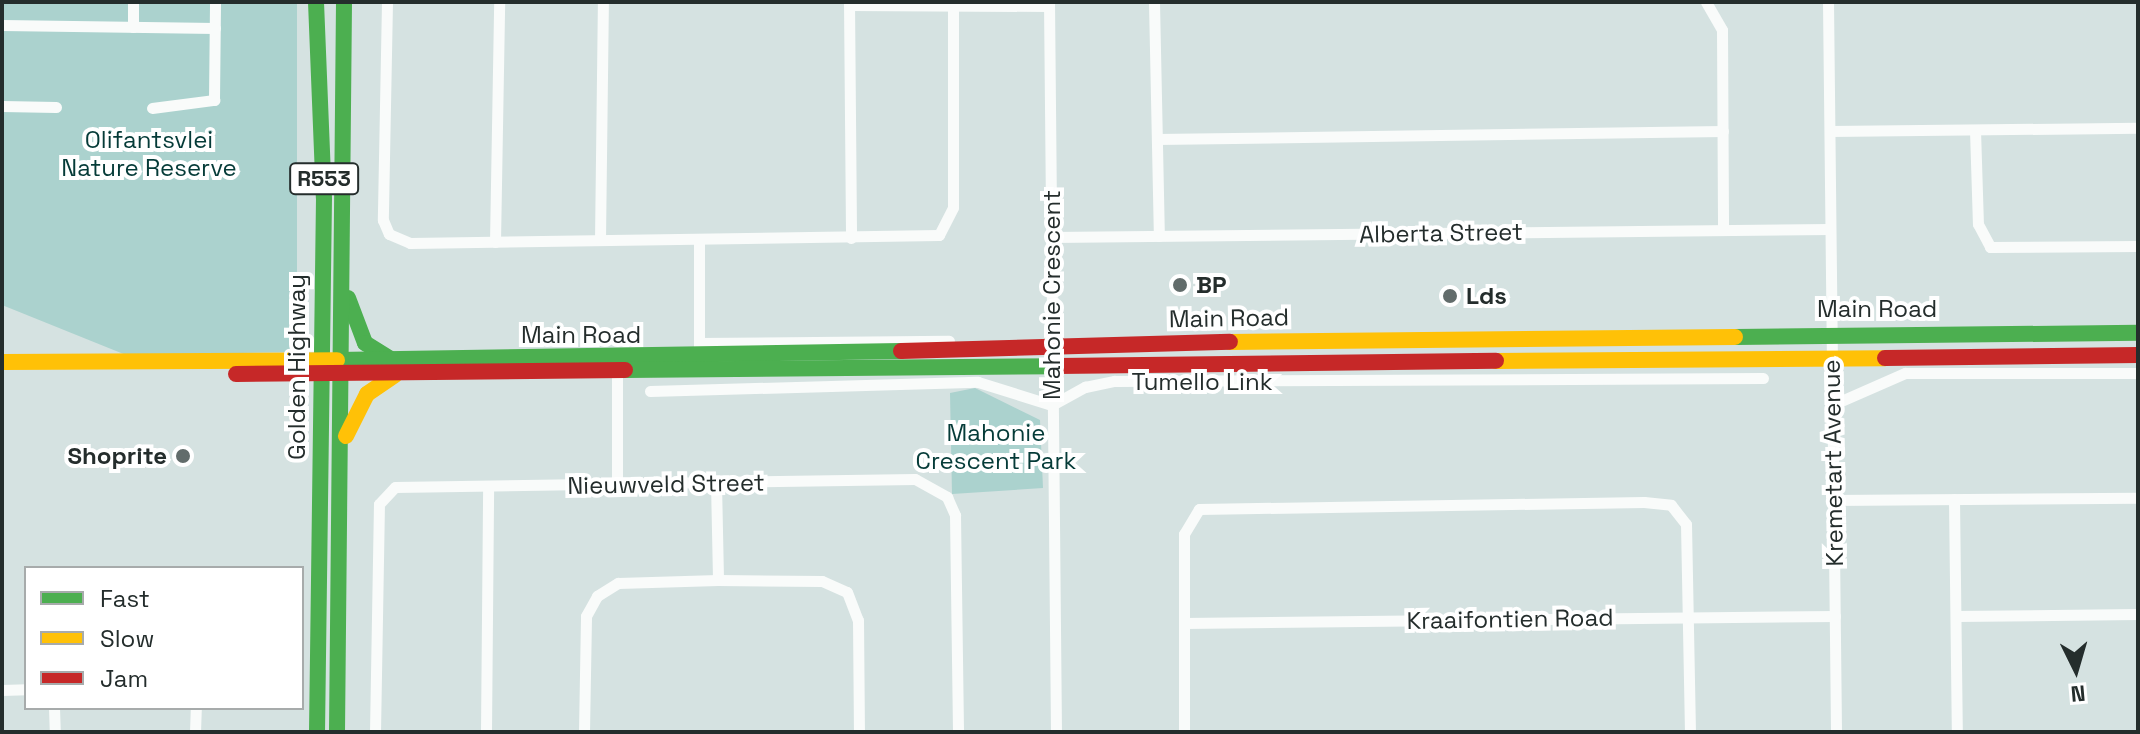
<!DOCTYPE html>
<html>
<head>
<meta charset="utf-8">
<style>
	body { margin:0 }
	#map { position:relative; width:2140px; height:734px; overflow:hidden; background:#d5e2e1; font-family:"Space Grotesk",sans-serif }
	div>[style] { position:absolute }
	.green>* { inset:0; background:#abd2ce }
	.street>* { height:11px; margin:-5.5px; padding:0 5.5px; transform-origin:5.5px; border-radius:5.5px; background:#f9fbfa }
	.fast>* { height:16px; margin:-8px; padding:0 8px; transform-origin:8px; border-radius:8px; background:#4caf50 }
	.slow>* { height:16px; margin:-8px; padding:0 8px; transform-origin:8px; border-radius:8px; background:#ffc107 }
	.jam>* { height:16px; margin:-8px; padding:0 8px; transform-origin:8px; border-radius:8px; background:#c62828 }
	.dots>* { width:22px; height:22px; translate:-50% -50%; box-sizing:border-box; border:4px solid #fff; border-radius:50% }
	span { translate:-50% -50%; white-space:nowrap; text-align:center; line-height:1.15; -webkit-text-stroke:8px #fff; paint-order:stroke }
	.shield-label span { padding:2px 6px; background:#fff; border:2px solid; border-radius:6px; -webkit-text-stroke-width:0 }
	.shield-label { font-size:22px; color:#242d2c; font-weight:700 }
	.park-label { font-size:24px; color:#053b38 }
	.street-label { font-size:24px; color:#242d2c }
	.poi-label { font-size:24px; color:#242d2c; font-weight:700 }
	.left { translate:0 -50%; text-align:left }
	.right { translate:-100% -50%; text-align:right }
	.frame { position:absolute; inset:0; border:4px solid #242d2c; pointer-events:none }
	.legend { position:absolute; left:24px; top:566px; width:280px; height:144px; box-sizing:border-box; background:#fff; border:2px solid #a7abab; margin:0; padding:10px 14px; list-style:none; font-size:24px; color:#242d2c }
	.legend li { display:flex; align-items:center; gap:16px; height:40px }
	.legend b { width:40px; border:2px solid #a7abab }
	.north { position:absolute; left:2036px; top:630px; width:80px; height:80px; -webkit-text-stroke:6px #fff; paint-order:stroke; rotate:175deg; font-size:22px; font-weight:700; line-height:32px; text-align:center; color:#242d2c }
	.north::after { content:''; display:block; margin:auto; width:28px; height:36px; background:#242d2c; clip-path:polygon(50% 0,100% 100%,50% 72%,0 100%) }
</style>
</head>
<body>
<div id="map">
	<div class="green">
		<i style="clip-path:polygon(2px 2px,297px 2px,297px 352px,126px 355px,2px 305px)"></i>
		<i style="clip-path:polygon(975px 388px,1040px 420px,1043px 488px,952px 494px,950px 393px)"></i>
	</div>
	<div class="street">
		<i style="left:387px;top:2px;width:218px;rotate:91.1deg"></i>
		<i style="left:383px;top:220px;width:15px;rotate:67deg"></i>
		<i style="left:389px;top:234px;width:23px;rotate:23deg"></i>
		<i style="left:410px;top:243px;width:529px;rotate:-0.87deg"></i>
		<i style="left:939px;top:235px;width:31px;rotate:-63deg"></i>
		<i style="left:953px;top:207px;width:205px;rotate:-90deg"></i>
		<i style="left:849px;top:2px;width:236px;rotate:89.5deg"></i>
		<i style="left:1049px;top:2px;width:730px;rotate:89.45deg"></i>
		<i style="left:1154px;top:2px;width:234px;rotate:88.8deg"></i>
		<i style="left:1706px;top:2px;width:32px;rotate:60deg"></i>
		<i style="left:1722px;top:30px;width:200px;rotate:89.7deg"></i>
		<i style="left:1828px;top:2px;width:730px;rotate:89.37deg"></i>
		<i style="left:849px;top:5px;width:200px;rotate:0.3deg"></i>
		<i style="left:2px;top:25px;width:213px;rotate:0.8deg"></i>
		<i style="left:133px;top:27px;width:25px;rotate:-90deg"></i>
		<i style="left:2px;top:106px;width:54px;rotate:1.1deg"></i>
		<i style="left:152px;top:108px;width:63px;rotate:-7.4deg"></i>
		<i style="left:214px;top:100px;width:98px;rotate:-89.4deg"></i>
		<i style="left:1975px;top:130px;width:94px;rotate:88.2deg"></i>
		<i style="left:1978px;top:224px;width:26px;rotate:62deg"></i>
		<i style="left:1990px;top:247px;width:148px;rotate:-0.4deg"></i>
		<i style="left:1830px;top:131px;width:308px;rotate:-0.6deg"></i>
		<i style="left:1157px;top:139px;width:566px;rotate:-0.81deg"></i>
		<i style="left:1052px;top:237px;width:778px;rotate:-0.59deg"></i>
		<i style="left:600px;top:240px;width:238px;rotate:-89.3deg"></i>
		<i style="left:495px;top:242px;width:240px;rotate:-89deg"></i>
		<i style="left:699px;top:343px;width:250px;rotate:-0.5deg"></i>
		<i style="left:699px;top:348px;width:107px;rotate:-90deg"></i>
		<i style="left:617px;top:365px;width:119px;rotate:90deg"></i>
		<i style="left:650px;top:391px;width:328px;rotate:-1.6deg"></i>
		<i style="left:978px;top:382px;width:77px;rotate:17.3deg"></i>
		<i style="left:1052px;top:405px;width:38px;rotate:-29deg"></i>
		<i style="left:1085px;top:387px;width:30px;rotate:-12deg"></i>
		<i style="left:1114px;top:381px;width:649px;rotate:-0.26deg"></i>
		<i style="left:1832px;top:405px;width:80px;rotate:-23.7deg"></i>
		<i style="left:1905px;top:373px;width:233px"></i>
		<i style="left:716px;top:483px;width:97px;rotate:88.8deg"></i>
		<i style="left:1954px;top:499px;width:233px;rotate:89.3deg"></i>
		<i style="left:1832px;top:500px;width:306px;rotate:-0.4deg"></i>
		<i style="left:1956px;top:616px;width:182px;rotate:-0.6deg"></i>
		<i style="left:1184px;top:623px;width:651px;rotate:-0.62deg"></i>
		<i style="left:2px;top:690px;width:24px;rotate:-2deg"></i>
		<i style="left:54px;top:708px;width:24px;rotate:88deg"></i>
		<i style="left:195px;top:732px;width:24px;rotate:-88deg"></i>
		<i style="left:375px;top:732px;width:228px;rotate:-89deg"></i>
		<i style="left:379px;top:504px;width:23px;rotate:-47deg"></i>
		<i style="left:395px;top:487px;width:520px;rotate:-0.88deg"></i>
		<i style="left:915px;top:479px;width:37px;rotate:29deg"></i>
		<i style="left:947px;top:497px;width:20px;rotate:66deg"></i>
		<i style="left:955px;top:515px;width:217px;rotate:89.2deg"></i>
		<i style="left:486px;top:732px;width:246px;rotate:-89.5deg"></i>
		<i style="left:584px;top:732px;width:116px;rotate:-89deg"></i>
		<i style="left:586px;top:616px;width:23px;rotate:-61deg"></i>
		<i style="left:597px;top:596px;width:25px;rotate:-32deg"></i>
		<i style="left:618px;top:583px;width:100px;rotate:-1.7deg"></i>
		<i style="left:718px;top:580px;width:104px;rotate:0.6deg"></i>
		<i style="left:822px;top:581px;width:27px;rotate:24deg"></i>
		<i style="left:847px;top:592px;width:30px;rotate:69deg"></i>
		<i style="left:858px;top:620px;width:112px;rotate:89.5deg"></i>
		<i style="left:1184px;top:732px;width:198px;rotate:-90deg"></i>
		<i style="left:1184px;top:534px;width:29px;rotate:-59deg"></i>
		<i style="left:1199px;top:509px;width:445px;rotate:-0.9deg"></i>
		<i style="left:1644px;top:502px;width:27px;rotate:6deg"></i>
		<i style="left:1671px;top:505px;width:24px;rotate:52deg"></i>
		<i style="left:1686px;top:524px;width:208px;rotate:88.9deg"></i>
	</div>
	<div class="fast">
		<i style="left:316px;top:2px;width:196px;rotate:87.7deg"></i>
		<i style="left:324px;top:198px;width:534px;rotate:90.75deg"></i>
		<i style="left:348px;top:298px;width:48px;rotate:69.3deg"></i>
		<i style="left:365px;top:343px;width:36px;rotate:32deg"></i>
		<i style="left:1735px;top:337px;width:403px;rotate:-0.6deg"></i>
		<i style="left:337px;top:360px;width:564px;rotate:-0.91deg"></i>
		<i style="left:625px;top:370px;width:433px;rotate:-0.5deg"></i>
		<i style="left:337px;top:732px;width:730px;rotate:-89.45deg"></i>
	</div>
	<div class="slow">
		<i style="left:1230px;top:342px;width:505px;rotate:-0.57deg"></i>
		<i style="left:1496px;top:361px;width:389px;rotate:-0.4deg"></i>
		<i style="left:2px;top:362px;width:335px;rotate:-0.3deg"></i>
		<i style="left:346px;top:436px;width:47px;rotate:-63.4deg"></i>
		<i style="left:367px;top:394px;width:34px;rotate:-34deg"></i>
	</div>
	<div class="jam">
		<i style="left:901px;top:351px;width:329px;rotate:-1.6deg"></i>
		<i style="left:1885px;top:358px;width:253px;rotate:-0.7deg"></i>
		<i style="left:1058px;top:366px;width:438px;rotate:-0.7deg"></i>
		<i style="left:236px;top:374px;width:389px;rotate:-0.6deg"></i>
	</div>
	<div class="dots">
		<i style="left:1180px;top:285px;background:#626c6b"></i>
		<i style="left:1450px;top:296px;background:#626c6b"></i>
		<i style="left:183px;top:456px;background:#626c6b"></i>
	</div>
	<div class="shield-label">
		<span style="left:324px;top:179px">R553</span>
	</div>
	<div class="park-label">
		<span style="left:149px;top:154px">Olifantsvlei<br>Nature Reserve</span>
		<span style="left:996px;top:447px">Mahonie<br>Crescent Park</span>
	</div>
	<div class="street-label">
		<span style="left:1441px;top:233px;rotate:-1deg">Alberta Street</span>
		<span style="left:1052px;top:295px;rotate:-90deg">Mahonie Crescent</span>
		<span style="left:1877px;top:309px">Main Road</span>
		<span style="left:1229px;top:318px;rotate:-1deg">Main Road</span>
		<span style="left:581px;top:335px">Main Road</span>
		<span style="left:297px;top:367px;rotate:-90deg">Golden Highway</span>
		<span style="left:1202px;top:382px">Tumello Link</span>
		<span style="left:1833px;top:463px;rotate:-91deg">Kremetart Avenue</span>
		<span style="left:666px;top:484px;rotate:-1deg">Nieuwveld Street</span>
		<span style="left:1510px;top:619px;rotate:-1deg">Kraaifontien Road</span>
	</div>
	<div class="poi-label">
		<span class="left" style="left:1196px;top:285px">BP</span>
		<span class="left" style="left:1466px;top:296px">Lds</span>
		<span class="right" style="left:167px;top:456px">Shoprite</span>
	</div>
	<div class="frame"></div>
	<ul class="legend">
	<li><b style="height:10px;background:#4caf50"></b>Fast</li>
	<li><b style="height:10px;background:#ffc107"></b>Slow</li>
	<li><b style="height:10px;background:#c62828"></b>Jam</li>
	</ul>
	<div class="north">N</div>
</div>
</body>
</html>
